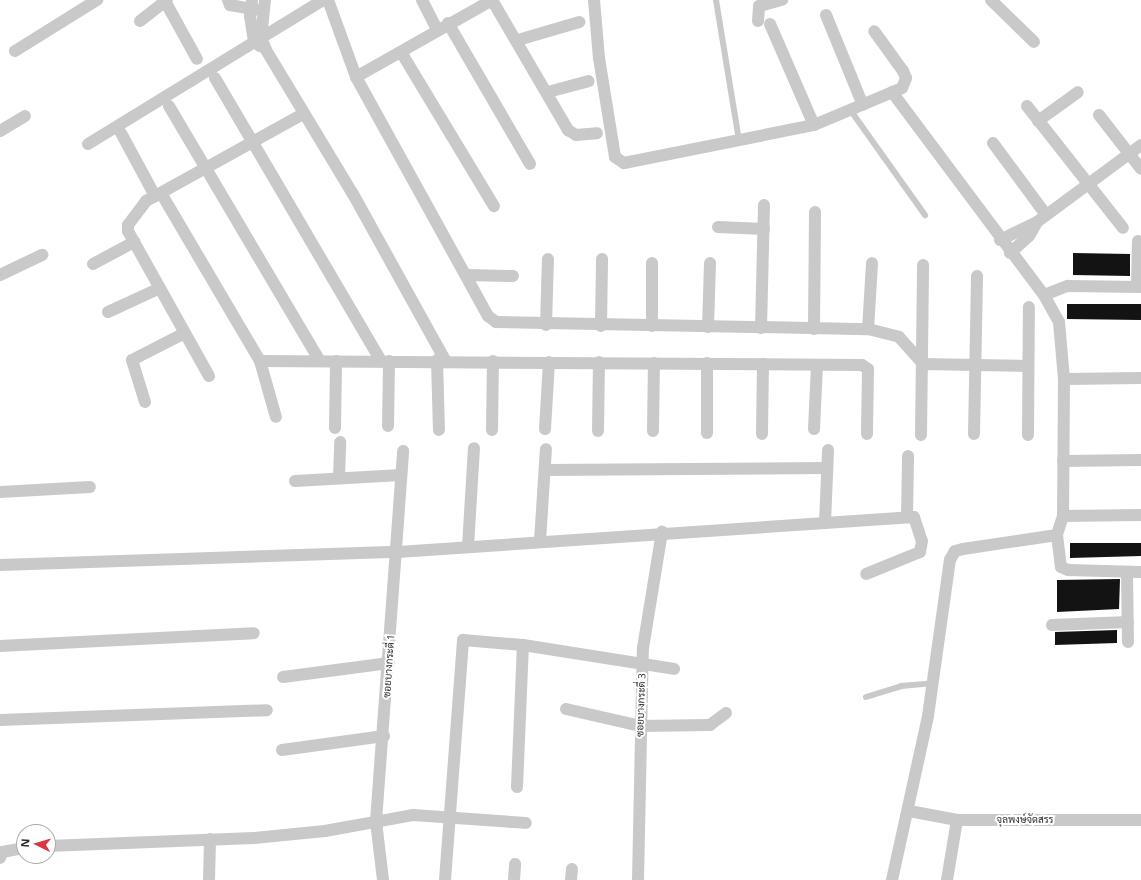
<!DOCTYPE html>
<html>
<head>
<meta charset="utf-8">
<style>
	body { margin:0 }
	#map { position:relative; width:1141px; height:880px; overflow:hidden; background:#fff; font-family:"Open Sans",Sarabun,sans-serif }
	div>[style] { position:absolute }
	.building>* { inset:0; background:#131313 }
	.lane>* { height:6px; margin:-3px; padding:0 3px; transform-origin:3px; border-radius:3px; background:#c9c9c9 }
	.street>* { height:12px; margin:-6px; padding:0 6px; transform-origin:6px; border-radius:6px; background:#c9c9c9 }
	span { translate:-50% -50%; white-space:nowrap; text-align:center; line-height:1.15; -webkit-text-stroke:4px #fff; paint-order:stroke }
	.street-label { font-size:10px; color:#2c2c2c }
	.north { position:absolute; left:16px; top:824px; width:40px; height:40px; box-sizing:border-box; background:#fff; border:1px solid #ababab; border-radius:50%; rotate:275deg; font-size:11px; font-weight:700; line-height:16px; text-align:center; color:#2c2c2c }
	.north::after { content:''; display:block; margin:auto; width:14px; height:18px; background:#da3743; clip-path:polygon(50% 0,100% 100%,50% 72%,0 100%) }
</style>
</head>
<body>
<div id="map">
	<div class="building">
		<i style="clip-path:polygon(1073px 253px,1130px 254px,1130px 276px,1073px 275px)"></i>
		<i style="clip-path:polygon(1067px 304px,1141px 304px,1141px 320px,1067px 319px)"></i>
		<i style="clip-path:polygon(1070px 543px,1141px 543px,1141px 556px,1070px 558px)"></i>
		<i style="clip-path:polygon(1120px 579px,1119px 609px,1057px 612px,1057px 580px)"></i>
		<i style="clip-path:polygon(1117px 630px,1117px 643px,1055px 645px,1055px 632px)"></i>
	</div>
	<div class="lane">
		<i style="left:716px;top:0;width:143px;rotate:80.7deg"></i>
		<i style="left:851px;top:111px;width:128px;rotate:54.6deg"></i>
		<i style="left:866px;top:697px;width:37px;rotate:-17deg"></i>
		<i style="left:901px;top:686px;width:33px;rotate:-5deg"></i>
	</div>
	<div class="street">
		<i style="left:228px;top:0;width:5px;rotate:68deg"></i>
		<i style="left:230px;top:5px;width:27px;rotate:10deg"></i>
		<i style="left:252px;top:0;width:16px;rotate:97deg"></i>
		<i style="left:250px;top:16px;width:26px;rotate:81deg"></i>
		<i style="left:254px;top:42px;width:7px;rotate:34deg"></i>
		<i style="left:265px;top:0;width:38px;rotate:96deg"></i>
		<i style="left:261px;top:38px;width:13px;rotate:67deg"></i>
		<i style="left:266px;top:50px;width:168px;rotate:58.9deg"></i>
		<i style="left:353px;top:194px;width:190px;rotate:61deg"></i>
		<i style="left:328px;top:0;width:82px;rotate:70deg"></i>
		<i style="left:356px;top:77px;width:273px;rotate:61.1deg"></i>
		<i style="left:488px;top:316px;width:10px;rotate:37deg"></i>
		<i style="left:496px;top:322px;width:372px;rotate:1.1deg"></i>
		<i style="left:868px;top:329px;width:32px;rotate:14deg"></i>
		<i style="left:899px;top:337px;width:36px;rotate:48deg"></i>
		<i style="left:923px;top:364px;width:105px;rotate:1.1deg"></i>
		<i style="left:422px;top:0;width:34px;rotate:63deg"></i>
		<i style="left:492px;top:0;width:151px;rotate:59.7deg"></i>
		<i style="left:568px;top:130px;width:9px;rotate:32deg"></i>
		<i style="left:576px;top:135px;width:21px;rotate:-5deg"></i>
		<i style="left:594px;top:0;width:58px;rotate:85.1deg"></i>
		<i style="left:599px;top:58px;width:100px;rotate:80.8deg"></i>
		<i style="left:615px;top:157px;width:11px;rotate:34deg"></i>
		<i style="left:624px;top:163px;width:194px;rotate:-11.3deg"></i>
		<i style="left:814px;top:125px;width:95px;rotate:-22.8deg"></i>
		<i style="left:902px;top:88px;width:11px;rotate:-68deg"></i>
		<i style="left:906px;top:78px;width:8px;rotate:-113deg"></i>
		<i style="left:903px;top:71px;width:49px;rotate:-125.9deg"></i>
		<i style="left:991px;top:0;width:60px;rotate:44.3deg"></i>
		<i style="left:165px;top:1px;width:66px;rotate:61.1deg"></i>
		<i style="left:826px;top:15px;width:97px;rotate:67.7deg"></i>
		<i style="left:140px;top:21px;width:34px;rotate:-38deg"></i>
		<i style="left:758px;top:21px;width:15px;rotate:-86deg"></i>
		<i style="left:759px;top:6px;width:24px;rotate:-15deg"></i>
		<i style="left:448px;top:23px;width:163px;rotate:59.8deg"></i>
		<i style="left:770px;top:24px;width:110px;rotate:66.5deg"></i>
		<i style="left:518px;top:40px;width:64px;rotate:-16.4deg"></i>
		<i style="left:15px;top:51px;width:97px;rotate:-31.9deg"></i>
		<i style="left:401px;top:52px;width:180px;rotate:58.9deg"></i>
		<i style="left:356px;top:77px;width:156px;rotate:-29.5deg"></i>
		<i style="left:215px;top:78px;width:328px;rotate:59.6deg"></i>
		<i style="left:548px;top:92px;width:42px;rotate:-15deg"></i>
		<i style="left:892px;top:92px;width:254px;rotate:53.2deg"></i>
		<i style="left:1044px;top:295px;width:31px;rotate:61deg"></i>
		<i style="left:1059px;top:322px;width:57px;rotate:85deg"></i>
		<i style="left:1064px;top:379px;width:137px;rotate:90.4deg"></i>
		<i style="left:1063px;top:516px;width:20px;rotate:108deg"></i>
		<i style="left:1057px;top:535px;width:32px;rotate:83deg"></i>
		<i style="left:1061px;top:567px;width:8px;rotate:23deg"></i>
		<i style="left:1068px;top:570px;width:73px;rotate:1.6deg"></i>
		<i style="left:169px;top:106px;width:296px;rotate:59.4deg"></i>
		<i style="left:1027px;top:106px;width:155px;rotate:51.8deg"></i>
		<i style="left:1099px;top:115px;width:68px;rotate:52.1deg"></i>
		<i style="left:1038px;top:121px;width:49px;rotate:-35.9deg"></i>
		<i style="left:0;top:131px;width:29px;rotate:-31deg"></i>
		<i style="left:121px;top:133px;width:72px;rotate:61.6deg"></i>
		<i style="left:993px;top:143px;width:89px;rotate:53.6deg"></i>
		<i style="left:88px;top:144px;width:276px;rotate:-31.5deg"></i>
		<i style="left:161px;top:193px;width:195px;rotate:59.5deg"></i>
		<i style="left:260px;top:361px;width:58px;rotate:74.1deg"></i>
		<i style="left:718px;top:227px;width:46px;rotate:2.5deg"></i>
		<i style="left:1000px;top:240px;width:41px;rotate:-25.9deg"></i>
		<i style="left:1037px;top:222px;width:129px;rotate:-36.5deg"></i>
		<i style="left:1010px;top:253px;width:25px;rotate:-42deg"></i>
		<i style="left:1029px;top:236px;width:16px;rotate:-60deg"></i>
		<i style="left:93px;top:264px;width:47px;rotate:-28.2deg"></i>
		<i style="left:0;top:275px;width:47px;rotate:-25.5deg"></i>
		<i style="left:466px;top:275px;width:47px;rotate:1.2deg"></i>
		<i style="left:1137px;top:287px;width:46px;rotate:-88.8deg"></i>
		<i style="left:1044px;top:295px;width:26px;rotate:-21deg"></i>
		<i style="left:1068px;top:286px;width:73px;rotate:0.8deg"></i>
		<i style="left:108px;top:312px;width:57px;rotate:-24.8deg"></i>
		<i style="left:546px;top:325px;width:66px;rotate:-88.3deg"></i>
		<i style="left:601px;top:326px;width:67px;rotate:-89.1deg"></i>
		<i style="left:652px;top:326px;width:63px;rotate:-90deg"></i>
		<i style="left:708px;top:327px;width:64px;rotate:-88.2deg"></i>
		<i style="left:761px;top:328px;width:123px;rotate:-88.6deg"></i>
		<i style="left:814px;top:329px;width:117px;rotate:-89.5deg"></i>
		<i style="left:868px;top:329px;width:66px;rotate:-86.5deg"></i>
		<i style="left:437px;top:360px;width:70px;rotate:88.4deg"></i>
		<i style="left:260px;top:361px;width:602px;rotate:0.38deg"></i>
		<i style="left:862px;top:365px;width:7px;rotate:34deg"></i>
		<i style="left:868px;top:369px;width:65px;rotate:90.9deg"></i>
		<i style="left:209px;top:376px;width:166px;rotate:-119.2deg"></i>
		<i style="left:128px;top:231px;width:6px;rotate:-90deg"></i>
		<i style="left:128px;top:225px;width:30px;rotate:-53deg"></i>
		<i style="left:146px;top:201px;width:179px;rotate:-29deg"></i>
		<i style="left:1064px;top:379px;width:77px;rotate:-0.7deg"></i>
		<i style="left:145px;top:402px;width:44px;rotate:-107.2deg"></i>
		<i style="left:132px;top:360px;width:59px;rotate:-27deg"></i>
		<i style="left:388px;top:426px;width:65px;rotate:-89.1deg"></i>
		<i style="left:335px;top:428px;width:67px;rotate:-89.1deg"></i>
		<i style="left:545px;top:429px;width:67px;rotate:-86.6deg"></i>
		<i style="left:814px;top:429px;width:63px;rotate:-87.3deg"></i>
		<i style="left:492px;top:430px;width:69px;rotate:-89.2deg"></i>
		<i style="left:598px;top:431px;width:69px;rotate:-89.2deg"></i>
		<i style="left:653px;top:431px;width:68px;rotate:-89.2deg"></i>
		<i style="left:707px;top:433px;width:70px;rotate:-90deg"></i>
		<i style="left:762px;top:434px;width:70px;rotate:-89.2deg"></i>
		<i style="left:974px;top:434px;width:158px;rotate:-88.9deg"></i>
		<i style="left:921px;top:435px;width:170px;rotate:-89.3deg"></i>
		<i style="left:1028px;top:435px;width:128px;rotate:-89.6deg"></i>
		<i style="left:1063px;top:461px;width:78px;rotate:-0.7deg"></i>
		<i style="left:545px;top:470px;width:282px;rotate:-0.4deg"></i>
		<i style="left:339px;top:478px;width:36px;rotate:-88deg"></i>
		<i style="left:295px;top:481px;width:106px;rotate:-3.2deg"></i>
		<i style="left:0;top:492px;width:90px;rotate:-3.2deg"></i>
		<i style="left:907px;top:516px;width:60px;rotate:-89deg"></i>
		<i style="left:1063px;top:516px;width:78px;rotate:-0.7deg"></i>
		<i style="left:825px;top:523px;width:73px;rotate:-87.6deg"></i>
		<i style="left:540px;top:541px;width:92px;rotate:-86.3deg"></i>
		<i style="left:468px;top:546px;width:98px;rotate:-86.5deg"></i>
		<i style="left:0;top:565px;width:398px;rotate:-1.9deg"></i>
		<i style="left:398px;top:552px;width:517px;rotate:-3.88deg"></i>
		<i style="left:914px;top:517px;width:25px;rotate:72deg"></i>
		<i style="left:922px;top:541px;width:11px;rotate:100deg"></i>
		<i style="left:920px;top:552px;width:58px;rotate:157.8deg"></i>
		<i style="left:1127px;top:572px;width:70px;rotate:89.2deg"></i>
		<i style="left:1052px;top:625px;width:76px;rotate:-2.3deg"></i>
		<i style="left:0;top:646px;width:254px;rotate:-2.9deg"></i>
		<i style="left:283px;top:677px;width:107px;rotate:-7.5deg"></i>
		<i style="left:566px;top:709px;width:76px;rotate:12.9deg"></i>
		<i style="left:640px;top:726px;width:70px;rotate:-0.8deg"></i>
		<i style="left:710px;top:725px;width:20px;rotate:-37deg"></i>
		<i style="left:0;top:720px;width:267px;rotate:-2.1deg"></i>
		<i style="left:282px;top:750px;width:103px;rotate:-7.8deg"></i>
		<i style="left:517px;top:787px;width:142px;rotate:-87.6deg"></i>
		<i style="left:909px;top:811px;width:49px;rotate:10.6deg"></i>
		<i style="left:957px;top:820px;width:184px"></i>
		<i style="left:48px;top:846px;width:206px;rotate:-2.2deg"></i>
		<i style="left:254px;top:838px;width:71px;rotate:-5.6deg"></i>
		<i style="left:325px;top:831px;width:89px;rotate:-10.3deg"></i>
		<i style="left:413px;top:815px;width:113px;rotate:4deg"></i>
		<i style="left:0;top:858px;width:6px;rotate:-72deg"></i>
		<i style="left:2px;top:852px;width:22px;rotate:-10deg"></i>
		<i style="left:209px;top:880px;width:41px;rotate:-88.6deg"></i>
		<i style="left:383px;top:880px;width:59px;rotate:-96.8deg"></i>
		<i style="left:376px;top:821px;width:371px;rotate:-85.8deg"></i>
		<i style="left:445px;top:880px;width:241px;rotate:-85.7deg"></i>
		<i style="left:463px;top:640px;width:60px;rotate:4.8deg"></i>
		<i style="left:523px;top:645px;width:153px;rotate:9deg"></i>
		<i style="left:514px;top:880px;width:16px;rotate:-86deg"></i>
		<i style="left:571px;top:880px;width:11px;rotate:-85deg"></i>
		<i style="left:638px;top:880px;width:232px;rotate:-88.8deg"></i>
		<i style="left:643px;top:648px;width:118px;rotate:-80.7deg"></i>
		<i style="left:892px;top:880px;width:168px;rotate:-77.6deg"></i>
		<i style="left:928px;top:716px;width:158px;rotate:-82deg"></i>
		<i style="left:950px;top:560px;width:10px;rotate:-61deg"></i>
		<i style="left:955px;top:551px;width:8px;rotate:-14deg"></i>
		<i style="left:963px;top:549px;width:95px;rotate:-8.5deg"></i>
		<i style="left:947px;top:880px;width:61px;rotate:-80.5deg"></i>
	</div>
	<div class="street-label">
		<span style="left:389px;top:666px;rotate:-86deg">ซอยบางกระดี่ 1</span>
		<span style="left:641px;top:705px;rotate:-88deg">ซอยบางกระดี่ 3</span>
		<span style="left:1025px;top:820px">จุลพงษ์จัดสรร</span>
	</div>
	<div class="north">N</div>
</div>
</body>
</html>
